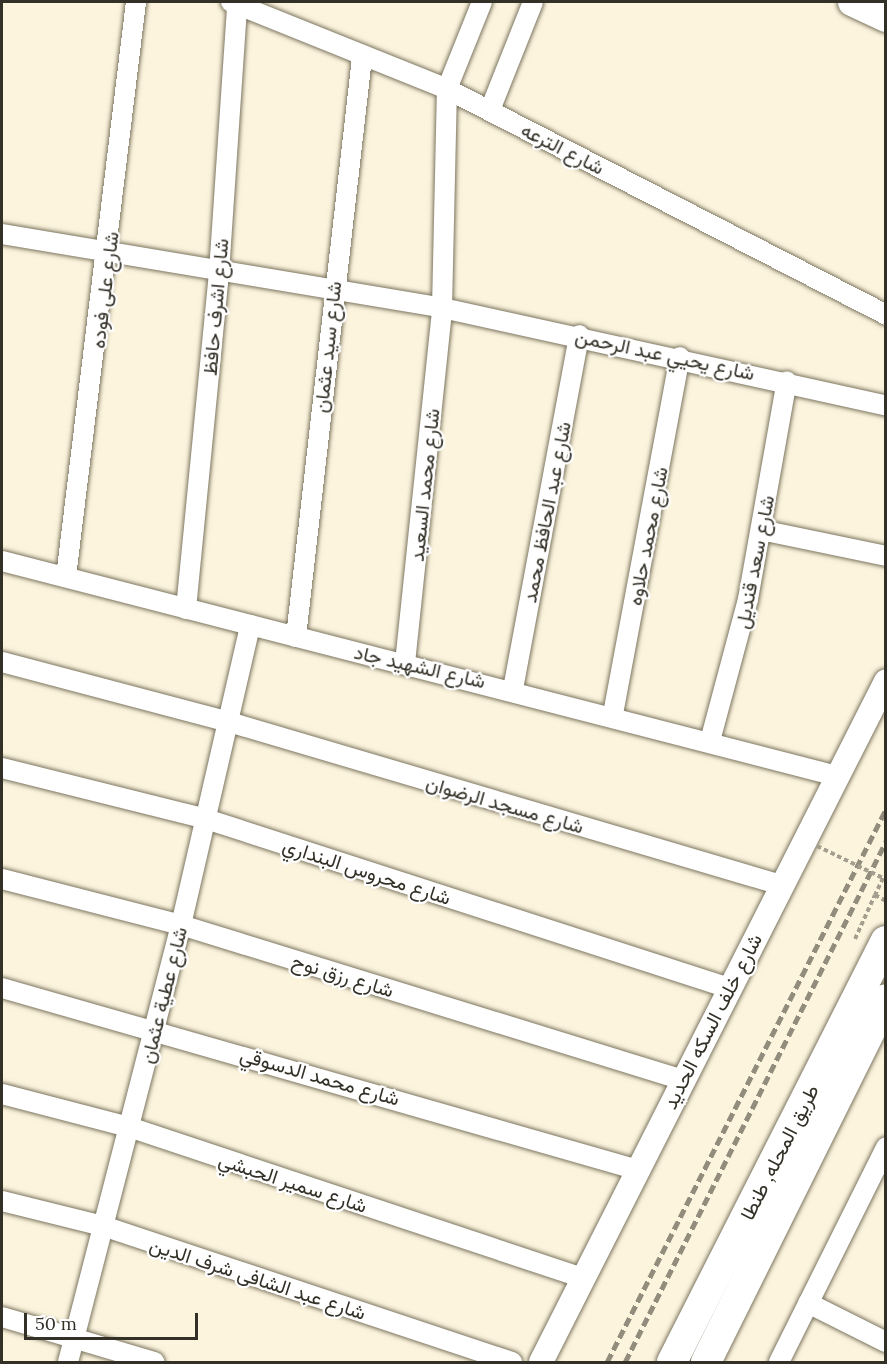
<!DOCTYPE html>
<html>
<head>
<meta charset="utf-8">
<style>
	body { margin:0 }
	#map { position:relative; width:887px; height:1364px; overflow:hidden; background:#fcf4dd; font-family:Lora,Vazirmatn,serif }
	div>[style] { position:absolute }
	.path>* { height:4px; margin-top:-2px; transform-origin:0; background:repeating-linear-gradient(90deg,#a39e8d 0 4.5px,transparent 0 7.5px) }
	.roads { filter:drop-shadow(0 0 2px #7c7560) drop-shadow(0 0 2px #7c7560) }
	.minor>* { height:20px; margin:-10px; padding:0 10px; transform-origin:10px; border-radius:10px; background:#fff }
	.tertiary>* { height:24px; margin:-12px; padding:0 12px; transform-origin:12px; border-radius:12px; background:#fff }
	.secondary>* { height:27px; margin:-13.5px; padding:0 13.5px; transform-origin:13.5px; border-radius:13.5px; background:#fff }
	.primary>* { height:30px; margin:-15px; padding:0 15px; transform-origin:15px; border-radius:15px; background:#fff }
	.rail>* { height:4.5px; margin-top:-2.25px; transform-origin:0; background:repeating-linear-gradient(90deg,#918c7c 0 9px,transparent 0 13.5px) }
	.path-bridge>* { height:4px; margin-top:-2px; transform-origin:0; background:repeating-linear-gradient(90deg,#a39e8d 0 4.5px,transparent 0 7.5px) }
	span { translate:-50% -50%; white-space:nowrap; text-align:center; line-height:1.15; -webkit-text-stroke:4.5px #fff; paint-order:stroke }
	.street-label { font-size:20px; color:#333027 }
	.frame { position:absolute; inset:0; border:3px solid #333027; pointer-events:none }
	.scale { position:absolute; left:24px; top:1313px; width:174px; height:27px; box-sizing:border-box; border:3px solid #333027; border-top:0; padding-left:8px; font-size:18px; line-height:21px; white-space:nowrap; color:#333027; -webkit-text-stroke:4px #fff; paint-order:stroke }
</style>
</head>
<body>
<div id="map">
	<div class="path">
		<i style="left:855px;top:939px;width:48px;rotate:-65.6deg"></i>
	</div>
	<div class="roads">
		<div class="minor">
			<i style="left:231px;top:2px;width:233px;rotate:21.9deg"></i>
			<i style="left:447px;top:89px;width:494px;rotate:27.2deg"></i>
			<i style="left:490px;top:110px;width:116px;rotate:-68.3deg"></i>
			<i style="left:2px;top:234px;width:446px;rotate:9.5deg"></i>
			<i style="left:442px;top:308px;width:455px;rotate:12.4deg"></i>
			<i style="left:761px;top:530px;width:128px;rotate:11.7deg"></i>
			<i style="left:2px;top:561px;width:862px;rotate:14.44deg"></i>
			<i style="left:66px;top:577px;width:579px;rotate:-83.06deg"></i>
			<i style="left:186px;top:609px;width:339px;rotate:-84.4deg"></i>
			<i style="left:219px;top:272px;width:268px;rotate:-86.1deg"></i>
			<i style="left:296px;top:637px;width:583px;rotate:-83.5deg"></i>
			<i style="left:2px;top:662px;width:235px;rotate:14.8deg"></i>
			<i style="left:229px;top:722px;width:576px;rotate:16.45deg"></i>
			<i style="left:405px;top:663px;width:357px;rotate:-84deg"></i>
			<i style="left:442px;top:308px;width:219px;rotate:-88.7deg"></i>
			<i style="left:447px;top:89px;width:94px;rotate:-68.1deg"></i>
			<i style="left:513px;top:689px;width:360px;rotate:-79.4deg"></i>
			<i style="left:613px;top:714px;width:363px;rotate:-79.4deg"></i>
			<i style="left:710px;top:741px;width:147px;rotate:-75deg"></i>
			<i style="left:748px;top:599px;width:221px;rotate:-79.9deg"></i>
			<i style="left:2px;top:768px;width:210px;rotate:14deg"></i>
			<i style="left:206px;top:819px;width:550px;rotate:17.91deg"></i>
			<i style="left:2px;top:879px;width:185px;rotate:14.4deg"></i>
			<i style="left:181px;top:925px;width:525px;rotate:17.16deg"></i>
			<i style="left:2px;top:988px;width:662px;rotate:15.97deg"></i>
			<i style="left:2px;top:1094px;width:131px;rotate:14.6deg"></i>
			<i style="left:129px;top:1127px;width:478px;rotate:18.4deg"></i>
			<i style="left:2px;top:1201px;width:104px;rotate:13.9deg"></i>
			<i style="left:103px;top:1226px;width:431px;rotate:18.4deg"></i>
			<i style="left:808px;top:1303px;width:87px;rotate:26.6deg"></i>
			<i style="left:2px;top:1317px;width:159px;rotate:16.5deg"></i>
			<i style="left:68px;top:1362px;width:451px;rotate:-75.5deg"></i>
			<i style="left:181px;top:925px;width:308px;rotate:-77deg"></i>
			<i style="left:779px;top:1362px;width:240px;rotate:-63.5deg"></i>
		</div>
		<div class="tertiary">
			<i style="left:541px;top:1362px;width:763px;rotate:-63.13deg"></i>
		</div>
		<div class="secondary">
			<i style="left:851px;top:2px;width:38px;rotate:25deg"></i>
		</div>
		<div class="primary">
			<i style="left:672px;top:1362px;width:472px;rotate:-63.1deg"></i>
			<i style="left:706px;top:1362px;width:405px;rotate:-63.6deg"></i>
		</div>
	</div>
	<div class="rail">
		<i style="left:607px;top:1362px;width:619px;rotate:-63.23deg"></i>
		<i style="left:625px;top:1362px;width:583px;rotate:-63.39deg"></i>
	</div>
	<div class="path-bridge">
		<i style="left:817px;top:846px;width:73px;rotate:25.9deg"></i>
		<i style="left:883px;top:878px;width:19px;rotate:115deg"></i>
		<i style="left:875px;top:895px;width:13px;rotate:29deg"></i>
	</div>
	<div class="street-label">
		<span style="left:563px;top:148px;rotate:27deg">شارع الترعه</span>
		<span style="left:104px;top:290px;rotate:-83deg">شارع على فوده</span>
		<span style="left:215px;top:307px;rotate:-85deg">شارع اشرف حافظ</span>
		<span style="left:327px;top:347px;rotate:-84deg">شارع سيد عثمان</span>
		<span style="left:665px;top:354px;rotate:12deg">شارع يحيي عبد الرحمن</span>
		<span style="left:424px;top:485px;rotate:-84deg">شارع محمد السعيد</span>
		<span style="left:546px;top:512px;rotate:-79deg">شارع عبد الحافظ محمد</span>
		<span style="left:647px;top:536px;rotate:-79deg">شارع محمد حلاوه</span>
		<span style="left:754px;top:562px;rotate:-79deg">شارع سعد قنديل</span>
		<span style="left:420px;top:666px;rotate:13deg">شارع الشهيد جاد</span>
		<span style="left:505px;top:804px;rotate:16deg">شارع مسجد الرضوان</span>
		<span style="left:367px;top:871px;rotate:18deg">شارع محروس البنداري</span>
		<span style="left:343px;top:975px;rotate:17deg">شارع رزق نوح</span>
		<span style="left:163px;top:995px;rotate:-76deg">شارع عطية عثمان</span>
		<span style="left:712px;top:1021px;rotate:-63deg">شارع خلف السكه الحديد</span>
		<span style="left:320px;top:1076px;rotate:16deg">شارع محمد الدسوقي</span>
		<span style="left:779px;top:1152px;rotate:-63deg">طريق المحله, طنطا</span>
		<span style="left:293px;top:1182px;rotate:18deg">شارع سمير الحبشي</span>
		<span style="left:258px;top:1278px;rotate:18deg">شارع عبد الشافى شرف الدين</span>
	</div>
	<div class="frame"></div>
	<div class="scale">50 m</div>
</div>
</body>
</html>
